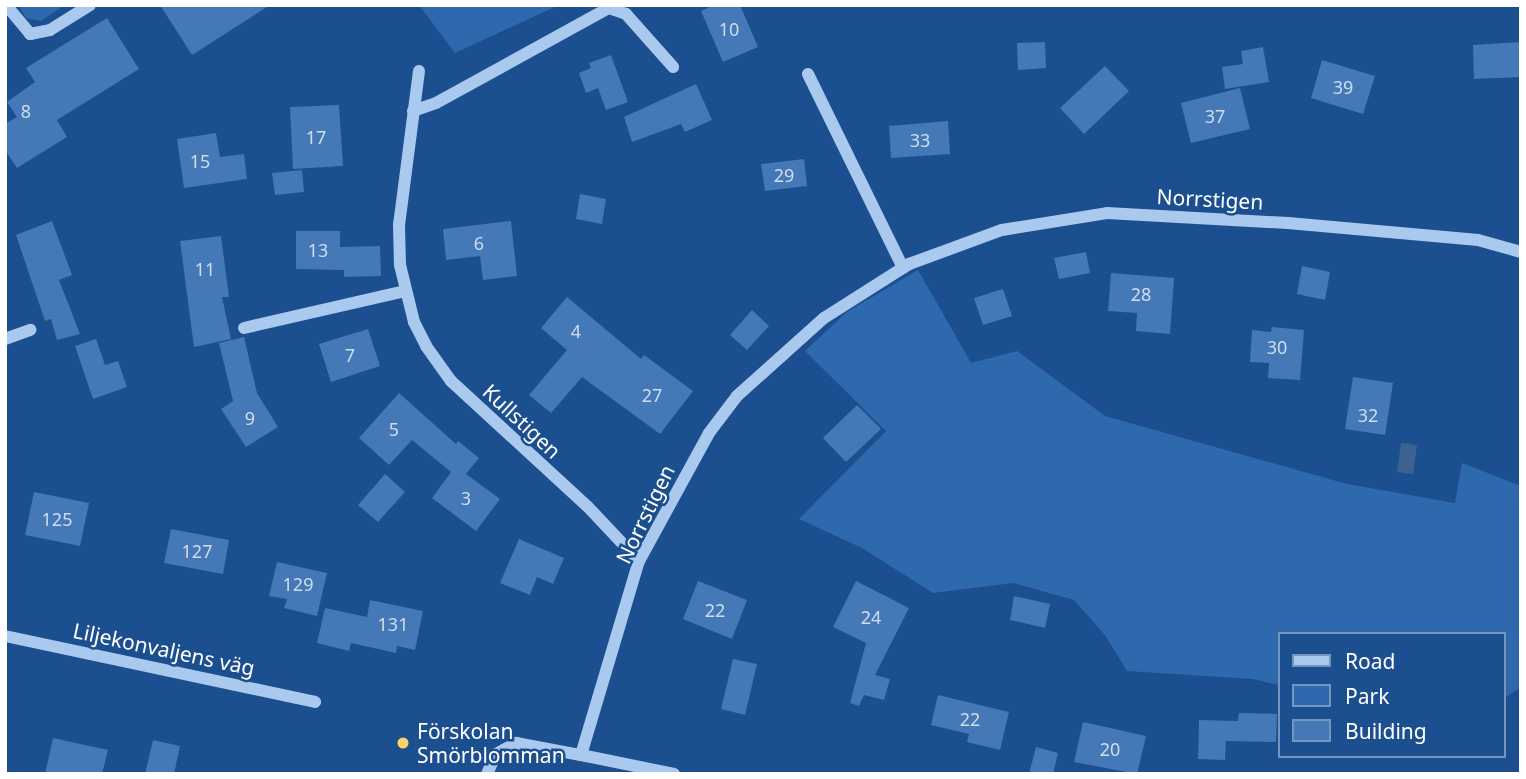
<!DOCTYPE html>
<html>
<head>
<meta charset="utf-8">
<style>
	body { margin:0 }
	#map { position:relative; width:1526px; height:779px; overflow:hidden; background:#1b4f8f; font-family:"Noto Sans",sans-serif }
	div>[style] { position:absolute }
	.green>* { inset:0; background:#2e69ad }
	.water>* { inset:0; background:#3c6290 }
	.building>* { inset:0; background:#4478b7 }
	.minor>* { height:12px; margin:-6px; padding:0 6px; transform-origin:6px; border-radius:6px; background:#a9c9ee }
	.dots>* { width:19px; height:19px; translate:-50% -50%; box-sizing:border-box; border:4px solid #1b4f8f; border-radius:50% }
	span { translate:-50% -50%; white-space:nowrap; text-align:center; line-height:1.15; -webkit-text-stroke:5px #1b4f8f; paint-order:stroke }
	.number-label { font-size:18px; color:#d0dded }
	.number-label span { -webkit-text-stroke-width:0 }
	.street-label { font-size:21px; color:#fff }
	.poi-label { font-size:21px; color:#fff }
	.left { translate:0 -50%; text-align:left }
	.frame { position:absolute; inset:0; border:7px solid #fff; pointer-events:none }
	.legend { position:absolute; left:1278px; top:632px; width:228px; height:126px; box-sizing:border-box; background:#1b4f8f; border:2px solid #7695bc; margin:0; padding:9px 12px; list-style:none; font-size:21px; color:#fff }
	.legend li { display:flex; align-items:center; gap:14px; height:35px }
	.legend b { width:35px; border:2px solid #7695bc }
</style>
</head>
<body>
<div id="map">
	<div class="green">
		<i style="clip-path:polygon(18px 5px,65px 5px,41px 21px,26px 18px)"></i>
		<i style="clip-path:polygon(419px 5px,559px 5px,455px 53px)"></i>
		<i style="clip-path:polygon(918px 270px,971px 363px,1017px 351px,1105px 416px,1347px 484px,1455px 503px,1462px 463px,1521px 486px,1521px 687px,1503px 699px,1503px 634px,1279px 634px,1279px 685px,1253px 679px,1127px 671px,1105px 635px,1074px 600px,1013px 583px,933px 593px,862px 548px,799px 519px,886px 431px,805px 351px,847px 312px)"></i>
	</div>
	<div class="water">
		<i style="clip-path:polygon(1401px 443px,1417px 445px,1413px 474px,1397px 472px)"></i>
	</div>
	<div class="building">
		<i style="clip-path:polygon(160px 5px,270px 5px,192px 55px)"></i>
		<i style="clip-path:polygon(714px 5px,740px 5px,758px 47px,723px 62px,701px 11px)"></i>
		<i style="clip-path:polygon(107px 18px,139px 69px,57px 120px,67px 137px,17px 168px,5px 150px,5px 124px,17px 117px,7px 102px,35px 82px,26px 68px)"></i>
		<i style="clip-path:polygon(1045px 42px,1046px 68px,1018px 70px,1017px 43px)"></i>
		<i style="clip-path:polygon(1521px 42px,1521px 77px,1474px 79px,1473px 45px)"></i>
		<i style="clip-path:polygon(1263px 47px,1269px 82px,1225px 89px,1222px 67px,1243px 64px,1241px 51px)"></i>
		<i style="clip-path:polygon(611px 55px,628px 102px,606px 110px,598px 88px,586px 93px,579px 73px,591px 68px,589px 63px)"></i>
		<i style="clip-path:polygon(1322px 60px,1375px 76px,1363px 114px,1311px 98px)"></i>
		<i style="clip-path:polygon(1105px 66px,1129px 91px,1084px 134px,1060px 108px)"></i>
		<i style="clip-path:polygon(696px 84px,712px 120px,685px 132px,681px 124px,632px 142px,624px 117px)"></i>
		<i style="clip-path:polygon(1240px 88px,1250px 129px,1191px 143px,1181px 103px)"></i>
		<i style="clip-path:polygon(339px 105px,343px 166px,293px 169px,290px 107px)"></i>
		<i style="clip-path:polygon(948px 121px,950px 154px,891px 158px,889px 126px)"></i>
		<i style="clip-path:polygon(216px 133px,220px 157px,244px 154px,247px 179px,184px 188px,177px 139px)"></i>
		<i style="clip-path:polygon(804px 159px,807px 186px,765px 191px,761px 164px)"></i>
		<i style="clip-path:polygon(302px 170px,304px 192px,275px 195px,272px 173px)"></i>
		<i style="clip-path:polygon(580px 194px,606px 199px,602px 224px,576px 219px)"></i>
		<i style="clip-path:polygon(52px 221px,72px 275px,59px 280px,80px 334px,57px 340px,51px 319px,45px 321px,16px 235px)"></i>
		<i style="clip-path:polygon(511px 221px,517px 276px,483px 280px,480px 256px,446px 260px,443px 229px)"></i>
		<i style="clip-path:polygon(296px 231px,340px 231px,340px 247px,380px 246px,381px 276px,344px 277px,344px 270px,296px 269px)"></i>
		<i style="clip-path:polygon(221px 236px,229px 297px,222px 297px,231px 339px,194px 347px,180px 241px)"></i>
		<i style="clip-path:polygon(1086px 252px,1090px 273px,1059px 279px,1054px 258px)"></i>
		<i style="clip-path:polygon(1302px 266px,1330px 272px,1325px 300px,1297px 294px)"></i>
		<i style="clip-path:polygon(1111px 273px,1174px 278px,1170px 334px,1136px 331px,1137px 313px,1108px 311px)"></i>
		<i style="clip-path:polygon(1003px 289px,1012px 316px,983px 325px,974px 298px)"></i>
		<i style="clip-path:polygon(567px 297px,641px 359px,644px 355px,693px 391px,660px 434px,582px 377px,551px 413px,529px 395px,567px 350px,541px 328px)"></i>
		<i style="clip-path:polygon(752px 310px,769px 326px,747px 350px,730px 335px)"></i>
		<i style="clip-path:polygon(1272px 327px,1304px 330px,1300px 380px,1268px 378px,1269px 363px,1250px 362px,1252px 330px,1271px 332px)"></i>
		<i style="clip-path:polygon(368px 329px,380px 366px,331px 382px,319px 344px)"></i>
		<i style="clip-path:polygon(244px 337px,257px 393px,278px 427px,246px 447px,221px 409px,233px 401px,219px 343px)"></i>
		<i style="clip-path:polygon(96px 339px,105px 365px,118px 361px,127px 387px,93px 399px,75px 346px)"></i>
		<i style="clip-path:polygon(1353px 377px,1393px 383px,1385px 435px,1345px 429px)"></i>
		<i style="clip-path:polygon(399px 393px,456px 444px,458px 441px,479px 458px,466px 474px,500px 499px,476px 531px,432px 498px,451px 472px,412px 440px,389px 465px,359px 438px)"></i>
		<i style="clip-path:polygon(857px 405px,881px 429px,846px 462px,823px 438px)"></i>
		<i style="clip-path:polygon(385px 474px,405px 492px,378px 522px,358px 505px)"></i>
		<i style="clip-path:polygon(34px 492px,89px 503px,80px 546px,25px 535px)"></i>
		<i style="clip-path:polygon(171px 529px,229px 540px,223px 574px,164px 563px)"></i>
		<i style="clip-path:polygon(519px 539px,564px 558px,553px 584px,537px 577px,530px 595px,500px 583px)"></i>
		<i style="clip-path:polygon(277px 562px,327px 573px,317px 616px,284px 608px,287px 599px,269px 596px)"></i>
		<i style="clip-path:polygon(698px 581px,747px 600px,732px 639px,683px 619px)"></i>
		<i style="clip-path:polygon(856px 581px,909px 608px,875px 675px,890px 679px,884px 700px,864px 695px,859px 706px,850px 703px,866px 643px,833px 627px)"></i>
		<i style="clip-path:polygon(1014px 596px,1050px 604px,1045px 628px,1010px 620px)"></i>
		<i style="clip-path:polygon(370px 600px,423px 611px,415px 650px,397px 646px,396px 653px,351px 643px,349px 651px,317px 643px,325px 608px,367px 617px)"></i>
		<i style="clip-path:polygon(733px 659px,757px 664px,745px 715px,721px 709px)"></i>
		<i style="clip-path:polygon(938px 695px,1009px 712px,1000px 750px,967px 742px,969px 734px,931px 725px)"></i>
		<i style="clip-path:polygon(1239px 713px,1277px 714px,1276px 742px,1226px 741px,1225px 760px,1198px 759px,1199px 720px,1238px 721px)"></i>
		<i style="clip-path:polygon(1083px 722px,1146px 736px,1137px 774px,1074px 762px)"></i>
		<i style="clip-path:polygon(53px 738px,108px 750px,102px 774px,45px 774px)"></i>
		<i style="clip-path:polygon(153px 740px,180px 746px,174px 774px,145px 774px)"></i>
		<i style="clip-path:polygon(1036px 747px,1058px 753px,1053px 774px,1029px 774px)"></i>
	</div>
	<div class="minor">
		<i style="left:6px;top:5px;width:38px;rotate:50deg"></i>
		<i style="left:30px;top:34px;width:20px;rotate:-11deg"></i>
		<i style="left:50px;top:30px;width:47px;rotate:-32deg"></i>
		<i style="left:419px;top:71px;width:155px;rotate:97.4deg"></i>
		<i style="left:399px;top:225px;width:40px;rotate:88.6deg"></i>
		<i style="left:400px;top:265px;width:59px;rotate:76.2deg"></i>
		<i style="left:414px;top:322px;width:27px;rotate:63deg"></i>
		<i style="left:426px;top:346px;width:43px;rotate:54.5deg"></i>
		<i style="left:451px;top:381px;width:186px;rotate:42.6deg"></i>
		<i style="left:588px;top:507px;width:74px;rotate:46.6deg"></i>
		<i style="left:808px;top:74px;width:216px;rotate:63.9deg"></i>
		<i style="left:413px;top:111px;width:24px;rotate:-19deg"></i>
		<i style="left:436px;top:103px;width:197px;rotate:-28.8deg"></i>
		<i style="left:609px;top:8px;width:18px;rotate:19deg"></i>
		<i style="left:626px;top:14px;width:71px;rotate:48.4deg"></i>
		<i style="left:244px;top:328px;width:166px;rotate:-12.9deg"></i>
		<i style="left:5px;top:339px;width:27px;rotate:-20deg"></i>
		<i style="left:5px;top:636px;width:317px;rotate:12deg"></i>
		<i style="left:581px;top:755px;width:95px;rotate:11.5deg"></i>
		<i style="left:487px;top:774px;width:22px;rotate:-66deg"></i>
		<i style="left:496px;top:754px;width:23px;rotate:-29deg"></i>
		<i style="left:516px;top:743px;width:66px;rotate:10.5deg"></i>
		<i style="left:581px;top:755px;width:202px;rotate:-73.4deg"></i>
		<i style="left:639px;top:561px;width:146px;rotate:-61.3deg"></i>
		<i style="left:709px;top:433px;width:46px;rotate:-52.9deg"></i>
		<i style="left:737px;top:396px;width:117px;rotate:-41.9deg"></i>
		<i style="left:824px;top:318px;width:101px;rotate:-32.4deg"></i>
		<i style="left:909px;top:264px;width:99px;rotate:-20.1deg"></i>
		<i style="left:1002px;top:230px;width:106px;rotate:-9.2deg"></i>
		<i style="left:1107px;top:213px;width:181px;rotate:3.2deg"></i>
		<i style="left:1288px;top:223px;width:191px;rotate:5.1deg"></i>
		<i style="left:1478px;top:240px;width:45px;rotate:15.6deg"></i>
	</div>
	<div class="dots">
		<i style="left:403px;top:743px;background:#ffd166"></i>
	</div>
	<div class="number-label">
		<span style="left:729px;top:29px">10</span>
		<span style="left:1343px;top:87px">39</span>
		<span style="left:26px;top:111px">8</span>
		<span style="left:1215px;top:116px">37</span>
		<span style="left:316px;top:137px">17</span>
		<span style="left:920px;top:140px">33</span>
		<span style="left:200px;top:161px">15</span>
		<span style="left:784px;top:175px">29</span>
		<span style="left:479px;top:243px">6</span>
		<span style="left:318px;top:250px">13</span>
		<span style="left:205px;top:269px">11</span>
		<span style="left:1141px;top:294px">28</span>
		<span style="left:576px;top:331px">4</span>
		<span style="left:1277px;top:347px">30</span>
		<span style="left:350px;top:355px">7</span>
		<span style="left:652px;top:395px">27</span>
		<span style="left:1368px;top:415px">32</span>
		<span style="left:250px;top:418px">9</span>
		<span style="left:394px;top:429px">5</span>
		<span style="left:466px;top:498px">3</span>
		<span style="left:57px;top:519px">125</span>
		<span style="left:197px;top:551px">127</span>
		<span style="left:298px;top:584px">129</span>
		<span style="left:715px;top:610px">22</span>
		<span style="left:871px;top:617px">24</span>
		<span style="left:393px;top:624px">131</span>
		<span style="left:970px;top:719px">22</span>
		<span style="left:1110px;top:749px">20</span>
	</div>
	<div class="street-label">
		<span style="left:1210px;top:199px;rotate:3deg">Norrstigen</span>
		<span style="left:522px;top:421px;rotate:43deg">Kullstigen</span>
		<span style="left:645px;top:514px;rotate:-64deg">Norrstigen</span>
		<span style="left:164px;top:649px;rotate:12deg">Liljekonvaljens väg</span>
	</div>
	<div class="poi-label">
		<span class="left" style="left:417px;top:743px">Förskolan<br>Smörblomman</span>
	</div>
	<div class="frame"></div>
	<ul class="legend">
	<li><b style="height:9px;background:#a9c9ee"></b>Road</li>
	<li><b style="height:19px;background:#2e69ad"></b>Park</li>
	<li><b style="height:19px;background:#4478b7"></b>Building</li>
	</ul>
</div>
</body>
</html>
